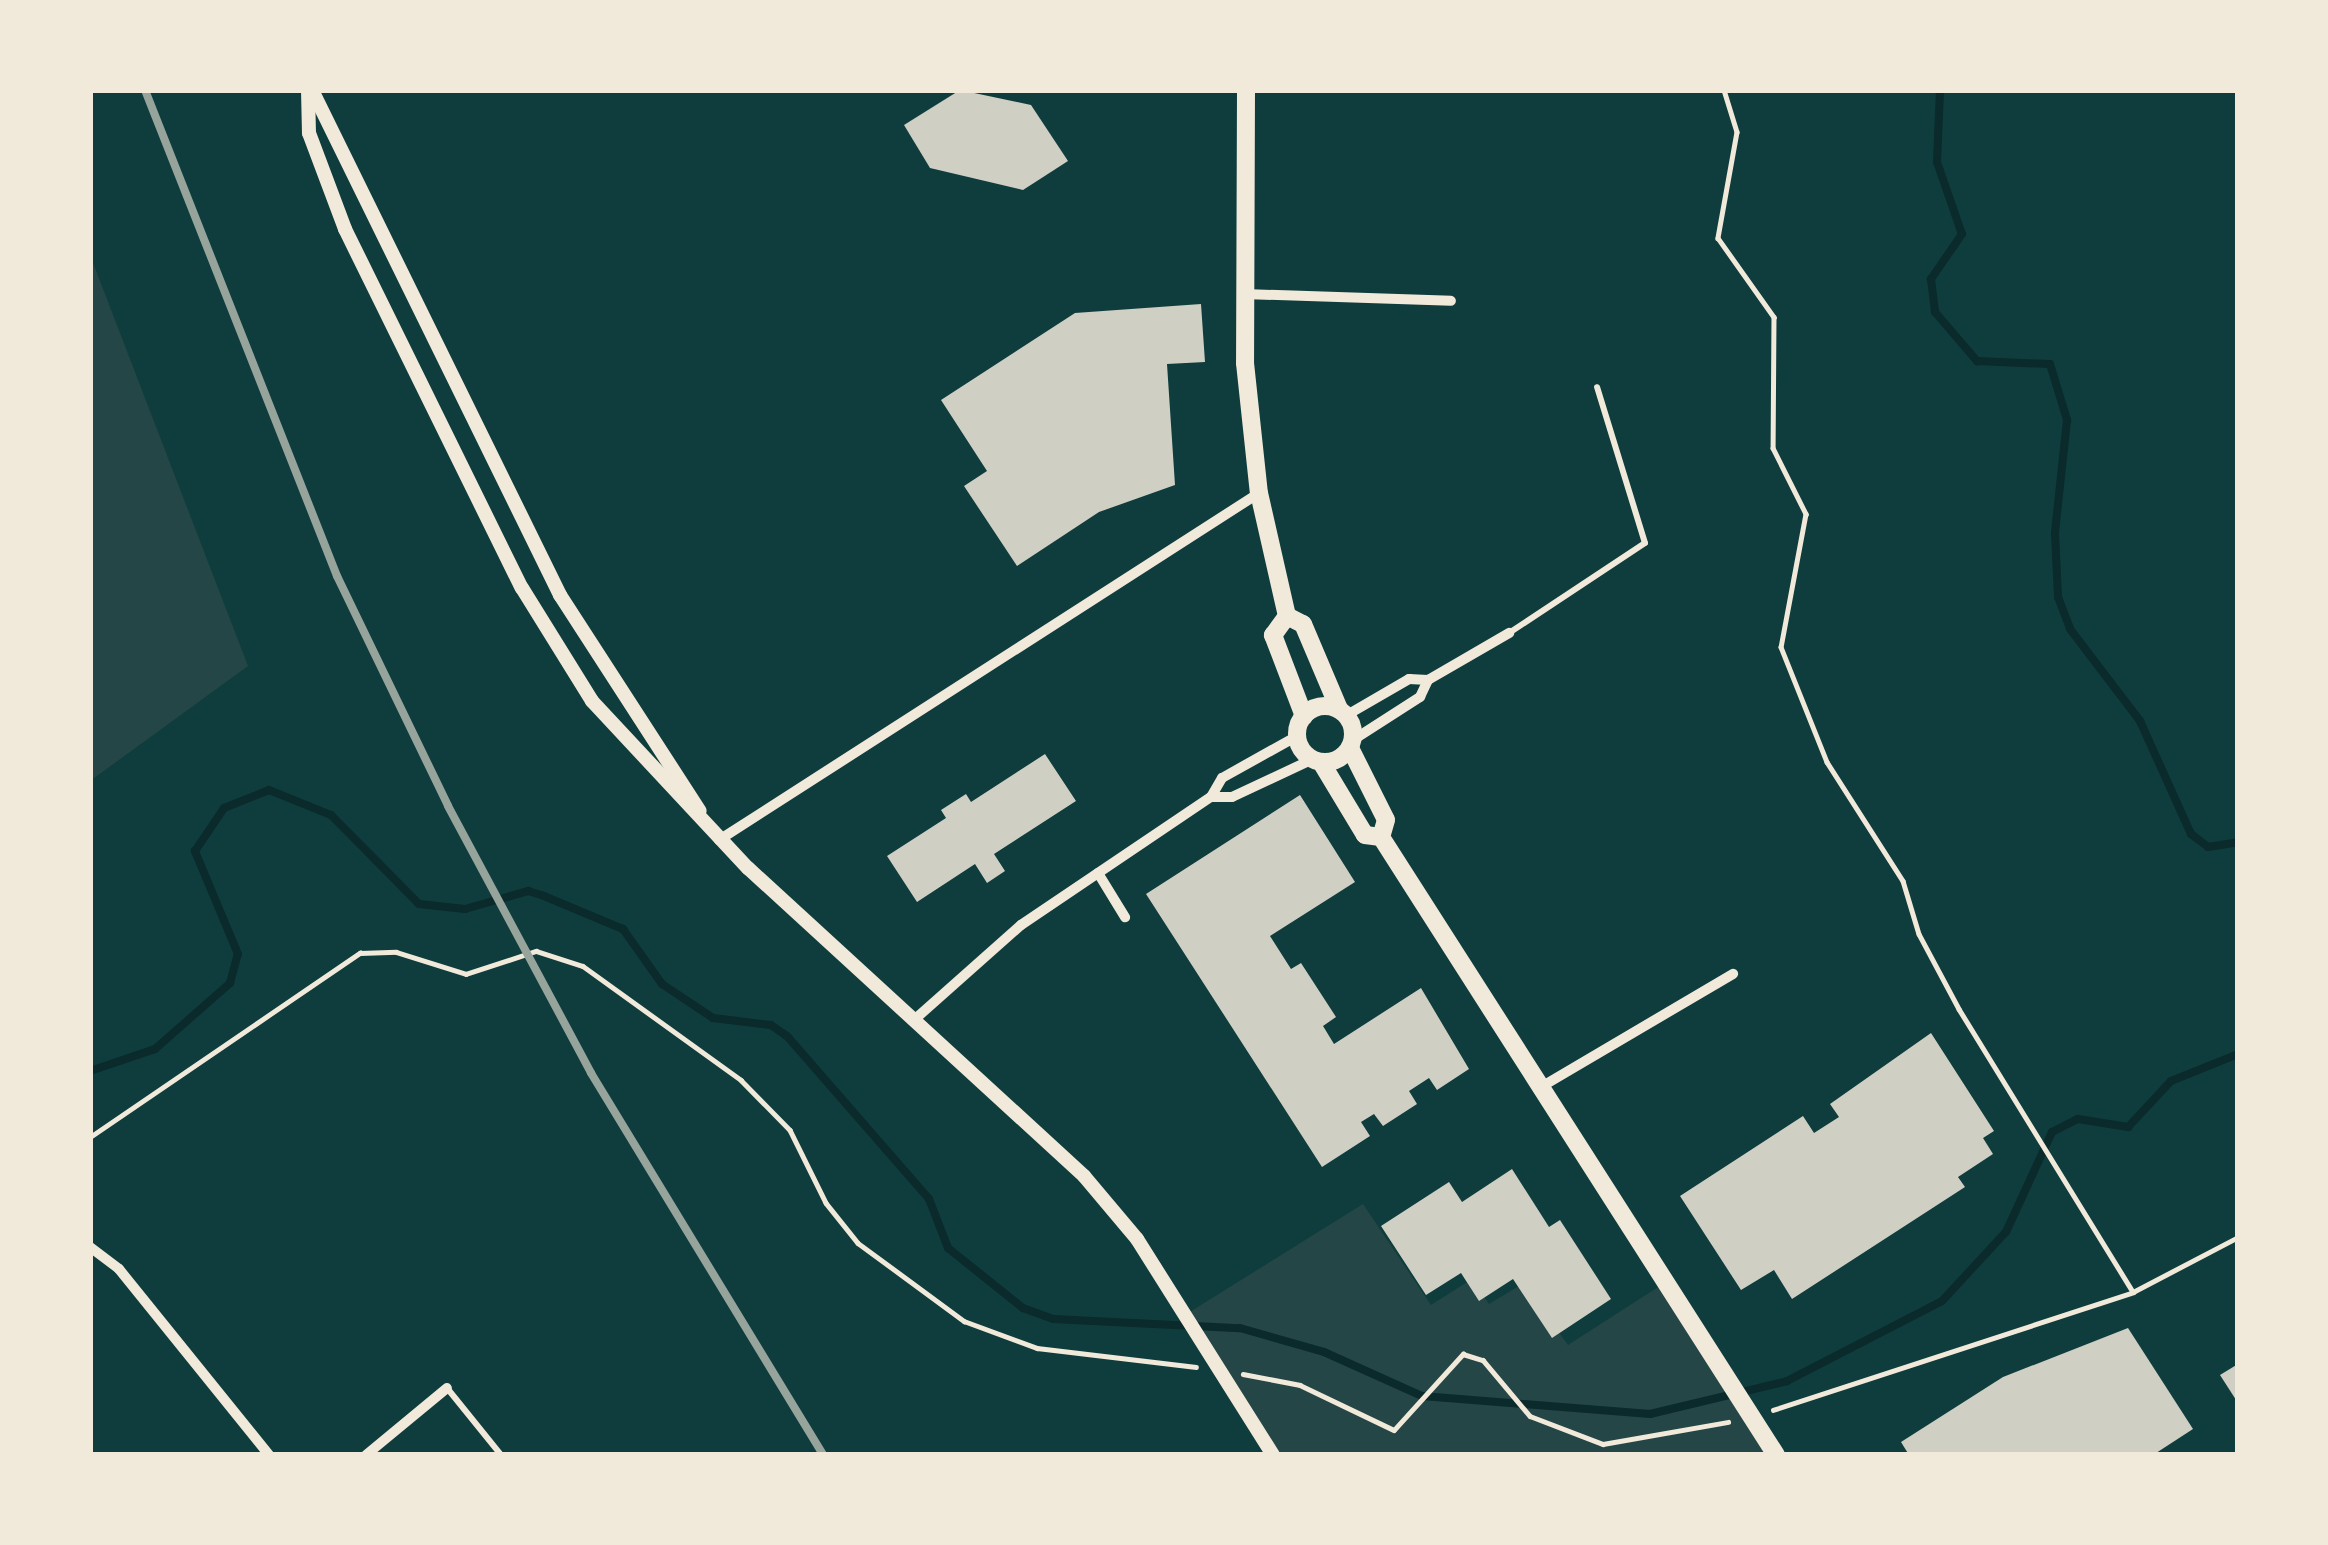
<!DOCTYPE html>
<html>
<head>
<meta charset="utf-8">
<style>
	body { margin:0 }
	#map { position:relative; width:2328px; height:1545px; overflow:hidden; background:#0f3d3e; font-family:"DejaVu Sans",sans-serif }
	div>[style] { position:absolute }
	.green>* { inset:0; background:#244646 }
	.stream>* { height:8px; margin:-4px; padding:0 4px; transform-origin:4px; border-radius:4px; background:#0a2a2b }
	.building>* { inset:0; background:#cfcfc3 }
	.path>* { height:4.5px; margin:-2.25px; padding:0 2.25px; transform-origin:2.25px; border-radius:2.25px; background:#f1e9da }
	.service>* { height:6px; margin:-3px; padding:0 3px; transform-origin:3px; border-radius:3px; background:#f1e9da }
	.minor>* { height:10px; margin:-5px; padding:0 5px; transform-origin:5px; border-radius:5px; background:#f1e9da }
	.tertiary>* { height:14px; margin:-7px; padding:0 7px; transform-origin:7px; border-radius:7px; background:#f1e9da }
	.primary>* { height:18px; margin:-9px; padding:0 9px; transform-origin:9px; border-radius:9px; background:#f1e9da }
	.primary>.ring { margin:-9px; padding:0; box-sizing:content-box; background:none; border:18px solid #f1e9da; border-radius:50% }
	.rail>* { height:8px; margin:-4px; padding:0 4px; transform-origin:4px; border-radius:4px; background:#97a49c }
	span { translate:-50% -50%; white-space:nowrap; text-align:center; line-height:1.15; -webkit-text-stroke:9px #f1e9da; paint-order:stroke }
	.frame { position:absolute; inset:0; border:93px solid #f1e9da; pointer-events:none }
</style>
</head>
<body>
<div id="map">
	<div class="green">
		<i style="clip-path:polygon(90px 255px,248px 666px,90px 781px)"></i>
		<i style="clip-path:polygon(1363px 1204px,1431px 1305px,1472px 1279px,1489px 1304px,1524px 1283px,1568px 1345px,1666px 1282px,1776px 1455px,1273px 1455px,1185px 1315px)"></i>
	</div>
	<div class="stream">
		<i style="left:1940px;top:90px;width:72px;rotate:92.4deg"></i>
		<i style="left:1937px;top:162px;width:76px;rotate:70.9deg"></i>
		<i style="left:1962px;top:234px;width:55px;rotate:124.6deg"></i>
		<i style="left:1931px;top:279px;width:33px;rotate:83deg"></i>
		<i style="left:1935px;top:312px;width:65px;rotate:49.4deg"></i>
		<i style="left:1977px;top:361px;width:73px;rotate:2.4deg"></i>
		<i style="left:2050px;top:364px;width:59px;rotate:73.1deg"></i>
		<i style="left:2067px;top:420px;width:114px;rotate:96.1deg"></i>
		<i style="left:2055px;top:533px;width:64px;rotate:87.3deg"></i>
		<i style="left:2058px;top:597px;width:34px;rotate:69deg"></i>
		<i style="left:2070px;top:629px;width:116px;rotate:52.7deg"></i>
		<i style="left:2140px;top:721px;width:124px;rotate:65.7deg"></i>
		<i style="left:2191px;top:834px;width:21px;rotate:37deg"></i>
		<i style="left:2208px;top:847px;width:30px;rotate:-9deg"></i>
		<i style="left:90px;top:1071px;width:69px;rotate:-18.7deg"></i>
		<i style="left:155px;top:1049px;width:100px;rotate:-41.3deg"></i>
		<i style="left:230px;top:983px;width:30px;rotate:-75deg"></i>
		<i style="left:238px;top:954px;width:112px;rotate:-112.7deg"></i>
		<i style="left:195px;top:851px;width:52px;rotate:-56deg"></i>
		<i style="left:224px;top:808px;width:48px;rotate:-21.8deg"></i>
		<i style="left:269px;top:790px;width:67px;rotate:22deg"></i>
		<i style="left:331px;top:815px;width:125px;rotate:45.3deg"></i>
		<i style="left:419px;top:904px;width:46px;rotate:6.2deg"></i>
		<i style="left:465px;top:909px;width:66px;rotate:-15.9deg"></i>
		<i style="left:528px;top:891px;width:17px;rotate:17deg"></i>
		<i style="left:544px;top:896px;width:86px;rotate:22.7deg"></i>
		<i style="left:623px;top:929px;width:67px;rotate:54.7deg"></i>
		<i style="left:662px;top:984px;width:61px;rotate:33.7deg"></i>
		<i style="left:713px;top:1018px;width:58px;rotate:6.9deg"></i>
		<i style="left:771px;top:1025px;width:19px;rotate:35deg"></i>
		<i style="left:787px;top:1036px;width:216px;rotate:48.9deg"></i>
		<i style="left:929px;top:1199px;width:53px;rotate:68.8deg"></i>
		<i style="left:948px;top:1248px;width:96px;rotate:38.7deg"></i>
		<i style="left:1023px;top:1308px;width:32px;rotate:20deg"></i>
		<i style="left:1053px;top:1319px;width:187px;rotate:2.8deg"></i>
		<i style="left:1240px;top:1328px;width:87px;rotate:15.9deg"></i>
		<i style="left:1324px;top:1352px;width:107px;rotate:24.2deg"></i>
		<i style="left:1422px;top:1396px;width:229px;rotate:4.5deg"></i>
		<i style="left:1650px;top:1414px;width:141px;rotate:-13.5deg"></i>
		<i style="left:1787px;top:1381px;width:174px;rotate:-27.3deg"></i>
		<i style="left:1942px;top:1301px;width:94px;rotate:-47.2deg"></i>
		<i style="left:2006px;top:1232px;width:110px;rotate:-65.3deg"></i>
		<i style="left:2052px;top:1132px;width:29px;rotate:-27deg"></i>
		<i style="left:2078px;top:1119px;width:51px;rotate:9.1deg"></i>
		<i style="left:2128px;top:1127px;width:63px;rotate:-46.9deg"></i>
		<i style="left:2171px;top:1081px;width:72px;rotate:-21.9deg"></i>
	</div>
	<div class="building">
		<i style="clip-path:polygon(960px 90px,1031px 105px,1068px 161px,1023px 190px,930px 168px,904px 125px)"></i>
		<i style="clip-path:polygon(1201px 304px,1205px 362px,1167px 364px,1175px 485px,1099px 512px,1017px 566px,964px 486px,987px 471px,941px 400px,1075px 313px)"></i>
		<i style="clip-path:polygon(1045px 754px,1076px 801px,994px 854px,1005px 871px,987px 883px,975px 864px,917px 902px,887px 856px,946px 818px,941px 810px,966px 794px,971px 802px)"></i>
		<i style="clip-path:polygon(1300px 795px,1355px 882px,1270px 936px,1291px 969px,1301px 963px,1336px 1017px,1323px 1026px,1334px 1044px,1421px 988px,1469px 1069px,1437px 1090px,1429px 1078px,1409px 1091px,1417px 1104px,1383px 1126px,1374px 1114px,1361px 1122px,1370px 1136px,1322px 1167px,1146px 894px)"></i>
		<i style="clip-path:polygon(1931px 1033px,1994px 1131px,1983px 1138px,1993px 1154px,1958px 1177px,1965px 1187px,1792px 1299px,1774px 1270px,1741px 1290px,1680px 1196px,1803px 1116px,1814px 1133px,1839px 1117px,1830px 1104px)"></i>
		<i style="clip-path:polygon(1512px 1169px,1549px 1227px,1560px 1220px,1611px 1299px,1552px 1338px,1513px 1279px,1479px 1301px,1461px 1273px,1426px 1295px,1381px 1226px,1449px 1182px,1462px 1202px)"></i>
		<i style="clip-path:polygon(2128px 1328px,2193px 1429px,2153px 1455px,1909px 1455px,1901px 1442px,2003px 1377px)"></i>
		<i style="clip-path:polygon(2238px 1364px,2238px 1403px,2220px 1375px)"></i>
	</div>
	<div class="path">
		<i style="left:1724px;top:90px;width:44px;rotate:72.8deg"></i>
		<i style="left:1737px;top:132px;width:108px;rotate:100.2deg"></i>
		<i style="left:1718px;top:238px;width:97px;rotate:54.7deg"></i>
		<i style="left:1774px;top:317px;width:131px;rotate:90.4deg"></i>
		<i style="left:1773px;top:448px;width:74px;rotate:63.4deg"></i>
		<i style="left:1806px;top:514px;width:135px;rotate:100.6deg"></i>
		<i style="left:1781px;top:647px;width:124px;rotate:68.2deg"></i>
		<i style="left:1827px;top:762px;width:141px;rotate:57.4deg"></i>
		<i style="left:1903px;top:881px;width:55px;rotate:73.2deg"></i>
		<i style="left:1919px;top:934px;width:85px;rotate:61.9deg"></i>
		<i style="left:1959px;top:1009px;width:332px;rotate:58.4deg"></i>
		<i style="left:2133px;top:1292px;width:119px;rotate:-27.6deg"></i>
		<i style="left:90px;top:1137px;width:327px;rotate:-34.3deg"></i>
		<i style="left:360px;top:953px;width:36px;rotate:-2deg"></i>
		<i style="left:396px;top:952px;width:73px;rotate:17.4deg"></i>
		<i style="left:466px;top:974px;width:74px;rotate:-18.2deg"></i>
		<i style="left:536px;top:951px;width:49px;rotate:17.7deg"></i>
		<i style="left:583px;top:966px;width:195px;rotate:35.8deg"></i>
		<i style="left:741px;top:1080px;width:70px;rotate:45.6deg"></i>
		<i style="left:790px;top:1130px;width:81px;rotate:63.7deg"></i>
		<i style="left:826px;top:1203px;width:51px;rotate:51.3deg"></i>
		<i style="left:858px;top:1243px;width:132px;rotate:36.3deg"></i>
		<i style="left:964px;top:1321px;width:78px;rotate:20.3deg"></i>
		<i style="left:1037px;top:1348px;width:160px;rotate:6.8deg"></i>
		<i style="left:1243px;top:1374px;width:58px;rotate:10.9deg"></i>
		<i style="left:1300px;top:1385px;width:104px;rotate:25.6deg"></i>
		<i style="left:1394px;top:1430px;width:103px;rotate:-47.8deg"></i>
		<i style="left:1463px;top:1354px;width:21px;rotate:17deg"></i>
		<i style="left:1483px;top:1360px;width:73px;rotate:50deg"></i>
		<i style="left:1530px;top:1416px;width:78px;rotate:21deg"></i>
		<i style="left:1603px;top:1444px;width:127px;rotate:-10deg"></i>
		<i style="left:1773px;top:1410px;width:379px;rotate:-18.1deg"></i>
	</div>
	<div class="service">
		<i style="left:1509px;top:633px;width:163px;rotate:-33.5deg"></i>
		<i style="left:1645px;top:543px;width:163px;rotate:-107.1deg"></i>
		<i style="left:447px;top:1388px;width:86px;rotate:51.1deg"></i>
	</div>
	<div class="minor">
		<i style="left:1244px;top:294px;width:207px;rotate:1.9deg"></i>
		<i style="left:1347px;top:715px;width:72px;rotate:-30.1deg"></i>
		<i style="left:1409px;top:679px;width:19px;rotate:3deg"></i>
		<i style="left:1353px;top:740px;width:80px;rotate:-32.7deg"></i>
		<i style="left:1420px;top:697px;width:19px;rotate:-65deg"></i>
		<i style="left:1428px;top:680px;width:94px;rotate:-30.1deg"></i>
		<i style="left:1211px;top:797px;width:21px"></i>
		<i style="left:1232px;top:797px;width:89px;rotate:-25.1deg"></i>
		<i style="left:719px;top:840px;width:642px;rotate:-32.72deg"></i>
		<i style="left:1098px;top:873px;width:52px;rotate:58.5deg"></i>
		<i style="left:914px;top:1020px;width:143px;rotate:-41.6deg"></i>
		<i style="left:1021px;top:925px;width:229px;rotate:-34deg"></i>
		<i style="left:1211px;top:797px;width:22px;rotate:-60deg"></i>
		<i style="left:1222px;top:778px;width:86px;rotate:-29.2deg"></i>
		<i style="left:1541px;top:1087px;width:223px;rotate:-30.5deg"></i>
		<i style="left:90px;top:1247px;width:36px;rotate:37deg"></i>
		<i style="left:119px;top:1269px;width:239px;rotate:51.1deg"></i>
		<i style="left:366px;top:1455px;width:105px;rotate:-39.6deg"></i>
	</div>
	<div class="tertiary">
		<i style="left:308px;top:90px;width:43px;rotate:88.7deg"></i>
		<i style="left:309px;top:133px;width:103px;rotate:69.4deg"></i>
		<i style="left:345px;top:229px;width:400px;rotate:63.8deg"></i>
		<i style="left:522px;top:588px;width:133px;rotate:58.2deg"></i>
		<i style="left:592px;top:701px;width:229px;rotate:47deg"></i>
		<i style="left:748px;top:868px;width:456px;rotate:42.5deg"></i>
		<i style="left:1084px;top:1176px;width:82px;rotate:49.9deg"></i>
		<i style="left:1137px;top:1239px;width:255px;rotate:57.8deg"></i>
		<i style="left:312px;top:90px;width:563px;rotate:63.84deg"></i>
		<i style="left:560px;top:595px;width:257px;rotate:57.1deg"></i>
	</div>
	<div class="primary">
		<i style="left:1246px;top:90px;width:273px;rotate:90.2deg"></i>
		<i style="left:1245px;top:363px;width:131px;rotate:83.9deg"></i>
		<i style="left:1259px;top:493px;width:126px;rotate:77.2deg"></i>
		<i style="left:1287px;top:616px;width:18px;rotate:27deg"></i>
		<i style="left:1303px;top:624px;width:92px;rotate:67deg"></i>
		<i style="left:1287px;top:616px;width:24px;rotate:126deg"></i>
		<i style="left:1273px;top:635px;width:87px;rotate:69.1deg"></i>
		<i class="ring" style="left:1297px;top:706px;width:38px;height:38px"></i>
		<i style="left:1350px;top:748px;width:80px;rotate:63.4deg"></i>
		<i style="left:1386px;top:820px;width:18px;rotate:106deg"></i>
		<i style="left:1321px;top:762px;width:85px;rotate:58.9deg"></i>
		<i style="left:1365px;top:835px;width:16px;rotate:7deg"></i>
		<i style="left:1381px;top:837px;width:733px;rotate:57.41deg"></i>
	</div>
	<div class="rail">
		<i style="left:145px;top:90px;width:523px;rotate:68.44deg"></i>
		<i style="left:337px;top:576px;width:255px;rotate:64.2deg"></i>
		<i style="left:448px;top:806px;width:303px;rotate:61.8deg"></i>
		<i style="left:591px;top:1073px;width:447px;rotate:58.7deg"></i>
	</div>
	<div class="frame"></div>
</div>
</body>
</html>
